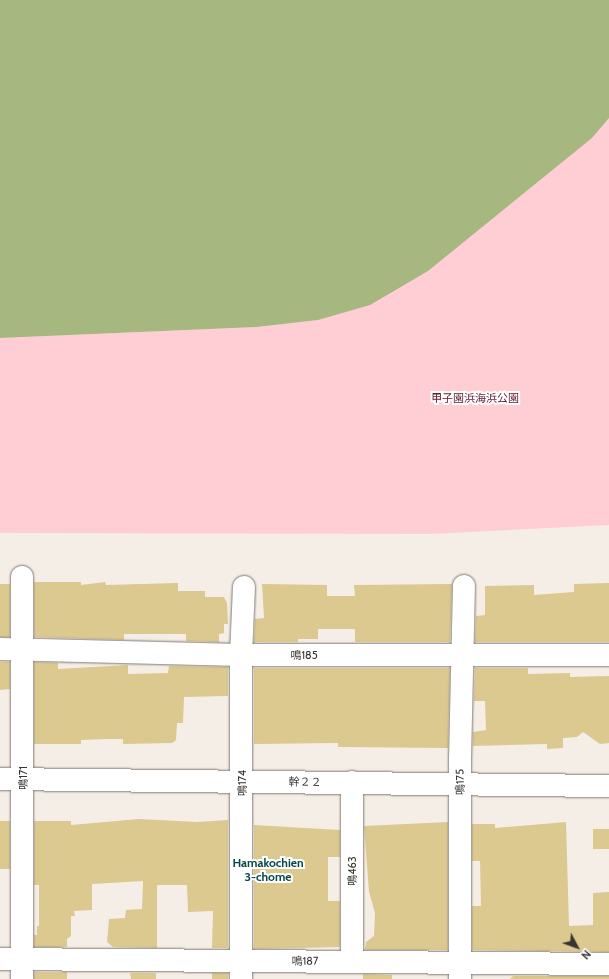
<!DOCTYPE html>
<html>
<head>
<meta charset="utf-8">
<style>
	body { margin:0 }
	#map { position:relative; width:609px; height:979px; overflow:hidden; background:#f5eee7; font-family:Cabin,"Noto Sans JP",sans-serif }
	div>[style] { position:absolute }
	.green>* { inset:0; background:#feced4 }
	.water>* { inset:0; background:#a7b780 }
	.building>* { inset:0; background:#dbc990 }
	.roads { filter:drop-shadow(0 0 1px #807973) drop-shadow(0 0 1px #807973) }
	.minor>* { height:22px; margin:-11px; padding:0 11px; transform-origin:11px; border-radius:11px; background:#fff }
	span { translate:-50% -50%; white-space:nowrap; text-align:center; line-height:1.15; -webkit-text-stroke:4px #fff; paint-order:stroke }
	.park-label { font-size:11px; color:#651b2e }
	.street-label { font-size:11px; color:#373431 }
	.neighbourhood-label { font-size:12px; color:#04474c; font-weight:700 }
	.north { position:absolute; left:557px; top:927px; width:40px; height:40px; -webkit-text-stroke:3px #fff; paint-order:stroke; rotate:131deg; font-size:11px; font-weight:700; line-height:16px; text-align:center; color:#373431 }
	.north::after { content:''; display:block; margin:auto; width:14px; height:18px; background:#373431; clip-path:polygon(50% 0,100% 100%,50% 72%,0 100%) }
</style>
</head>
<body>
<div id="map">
	<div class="green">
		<i style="clip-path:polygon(609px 118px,609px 525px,430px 534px,0 533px,0 338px,257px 327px,318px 320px,592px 138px)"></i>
	</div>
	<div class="water">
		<i style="clip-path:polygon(0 0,609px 0,609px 118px,592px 138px,428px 271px,370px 305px,318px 320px,257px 327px,0 338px)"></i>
	</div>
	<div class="building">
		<i style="clip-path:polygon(34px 582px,81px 582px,81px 585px,105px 582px,106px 585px,178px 583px,178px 591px,205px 591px,205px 597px,224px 597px,227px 603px,228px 624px,224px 624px,224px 633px,219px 634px,219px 642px,186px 641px,186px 634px,124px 634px,124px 640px,34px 637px)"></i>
		<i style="clip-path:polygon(609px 583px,609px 642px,475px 642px,476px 616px,485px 615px,485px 586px,534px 585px,534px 595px,574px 592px,574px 584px)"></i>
		<i style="clip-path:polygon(0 584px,10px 584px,10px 637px,0 637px)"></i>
		<i style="clip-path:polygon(262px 584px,327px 585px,327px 596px,355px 596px,354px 585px,452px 584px,450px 642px,355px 642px,355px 629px,318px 629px,318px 639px,298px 639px,298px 642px,254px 642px,255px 619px,264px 618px)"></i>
		<i style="clip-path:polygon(0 662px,10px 662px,10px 689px,0 690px)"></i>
		<i style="clip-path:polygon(34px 662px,58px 663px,58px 669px,128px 665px,128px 674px,168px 673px,169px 666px,228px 667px,228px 696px,184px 697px,183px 723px,177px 723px,176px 740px,172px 743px,123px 744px,123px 739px,108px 739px,81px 740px,81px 744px,34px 744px)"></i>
		<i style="clip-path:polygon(254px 668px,450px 668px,448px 748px,338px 747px,338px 743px,254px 744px)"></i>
		<i style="clip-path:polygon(475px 668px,528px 668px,528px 674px,570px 673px,570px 677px,609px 676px,609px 743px,600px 744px,583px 732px,577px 737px,563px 738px,563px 748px,547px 749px,547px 744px,473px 746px,473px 732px,486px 730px,485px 701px,474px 701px)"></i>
		<i style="clip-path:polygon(139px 819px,197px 822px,228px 820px,228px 948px,212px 948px,213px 911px,188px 912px,187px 885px,157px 885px,157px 948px,113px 947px,107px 942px,109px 919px,125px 918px,126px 910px,142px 909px,143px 881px,92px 884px,92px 910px,74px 911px,75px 916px,71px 916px,71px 936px,67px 939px,67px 947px,34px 947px,34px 935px,37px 935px,37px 926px,39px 926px,39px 885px,34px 885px,34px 821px,71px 821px,71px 825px)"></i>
		<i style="clip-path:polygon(0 821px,10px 821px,10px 869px,0 869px)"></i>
		<i style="clip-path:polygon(448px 822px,448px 950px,365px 950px,366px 942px,374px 936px,375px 913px,369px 892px,364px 826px)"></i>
		<i style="clip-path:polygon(566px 822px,569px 926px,593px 925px,593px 893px,609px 892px,609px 952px,472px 950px,472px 906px,481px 906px,480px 861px,472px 861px,472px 824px,495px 824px,495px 828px)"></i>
		<i style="clip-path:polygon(254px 825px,340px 830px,340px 857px,328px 857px,328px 901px,340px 901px,340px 947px,254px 949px)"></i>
		<i style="clip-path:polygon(593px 829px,609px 829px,609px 849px,593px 849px)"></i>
		<i style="clip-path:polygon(34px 972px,67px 972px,67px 979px,34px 979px)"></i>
		<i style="clip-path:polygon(130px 973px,156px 973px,156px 979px,131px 979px)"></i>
		<i style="clip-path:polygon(212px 973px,228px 973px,228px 979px,212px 979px)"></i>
		<i style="clip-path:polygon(363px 974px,392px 975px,392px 979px,363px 979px)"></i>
		<i style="clip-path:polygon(513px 976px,609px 976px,609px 979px,510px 979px)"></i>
	</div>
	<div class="roads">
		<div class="minor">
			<i style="left:22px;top:577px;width:402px;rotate:90deg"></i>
			<i style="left:0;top:649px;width:241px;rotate:1.4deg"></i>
			<i style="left:241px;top:655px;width:368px"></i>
			<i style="left:0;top:779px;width:609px;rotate:0.66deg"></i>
			<i style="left:0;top:959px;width:609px;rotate:0.47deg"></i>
			<i style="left:352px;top:960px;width:178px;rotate:-90deg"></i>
			<i style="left:241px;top:979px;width:324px;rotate:-90deg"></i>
			<i style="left:241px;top:655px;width:68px;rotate:-87.5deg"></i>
			<i style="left:460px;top:979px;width:219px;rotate:-90deg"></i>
			<i style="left:460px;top:760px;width:174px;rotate:-88.7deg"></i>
		</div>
	</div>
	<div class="park-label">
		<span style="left:475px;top:398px">甲子園浜海浜公園</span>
	</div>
	<div class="street-label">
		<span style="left:304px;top:655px">鳴185</span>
		<span style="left:23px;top:778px;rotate:-90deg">鳴171</span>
		<span style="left:305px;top:782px;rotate:1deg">幹２２</span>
		<span style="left:460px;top:782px;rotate:-91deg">鳴175</span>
		<span style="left:242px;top:783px;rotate:-90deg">鳴174</span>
		<span style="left:352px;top:871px;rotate:-90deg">鳴463</span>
		<span style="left:305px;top:961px;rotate:-1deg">鳴187</span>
	</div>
	<div class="neighbourhood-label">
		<span style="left:268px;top:870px">Hamakochien<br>3-chome</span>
	</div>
	<div class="north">N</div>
</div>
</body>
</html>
